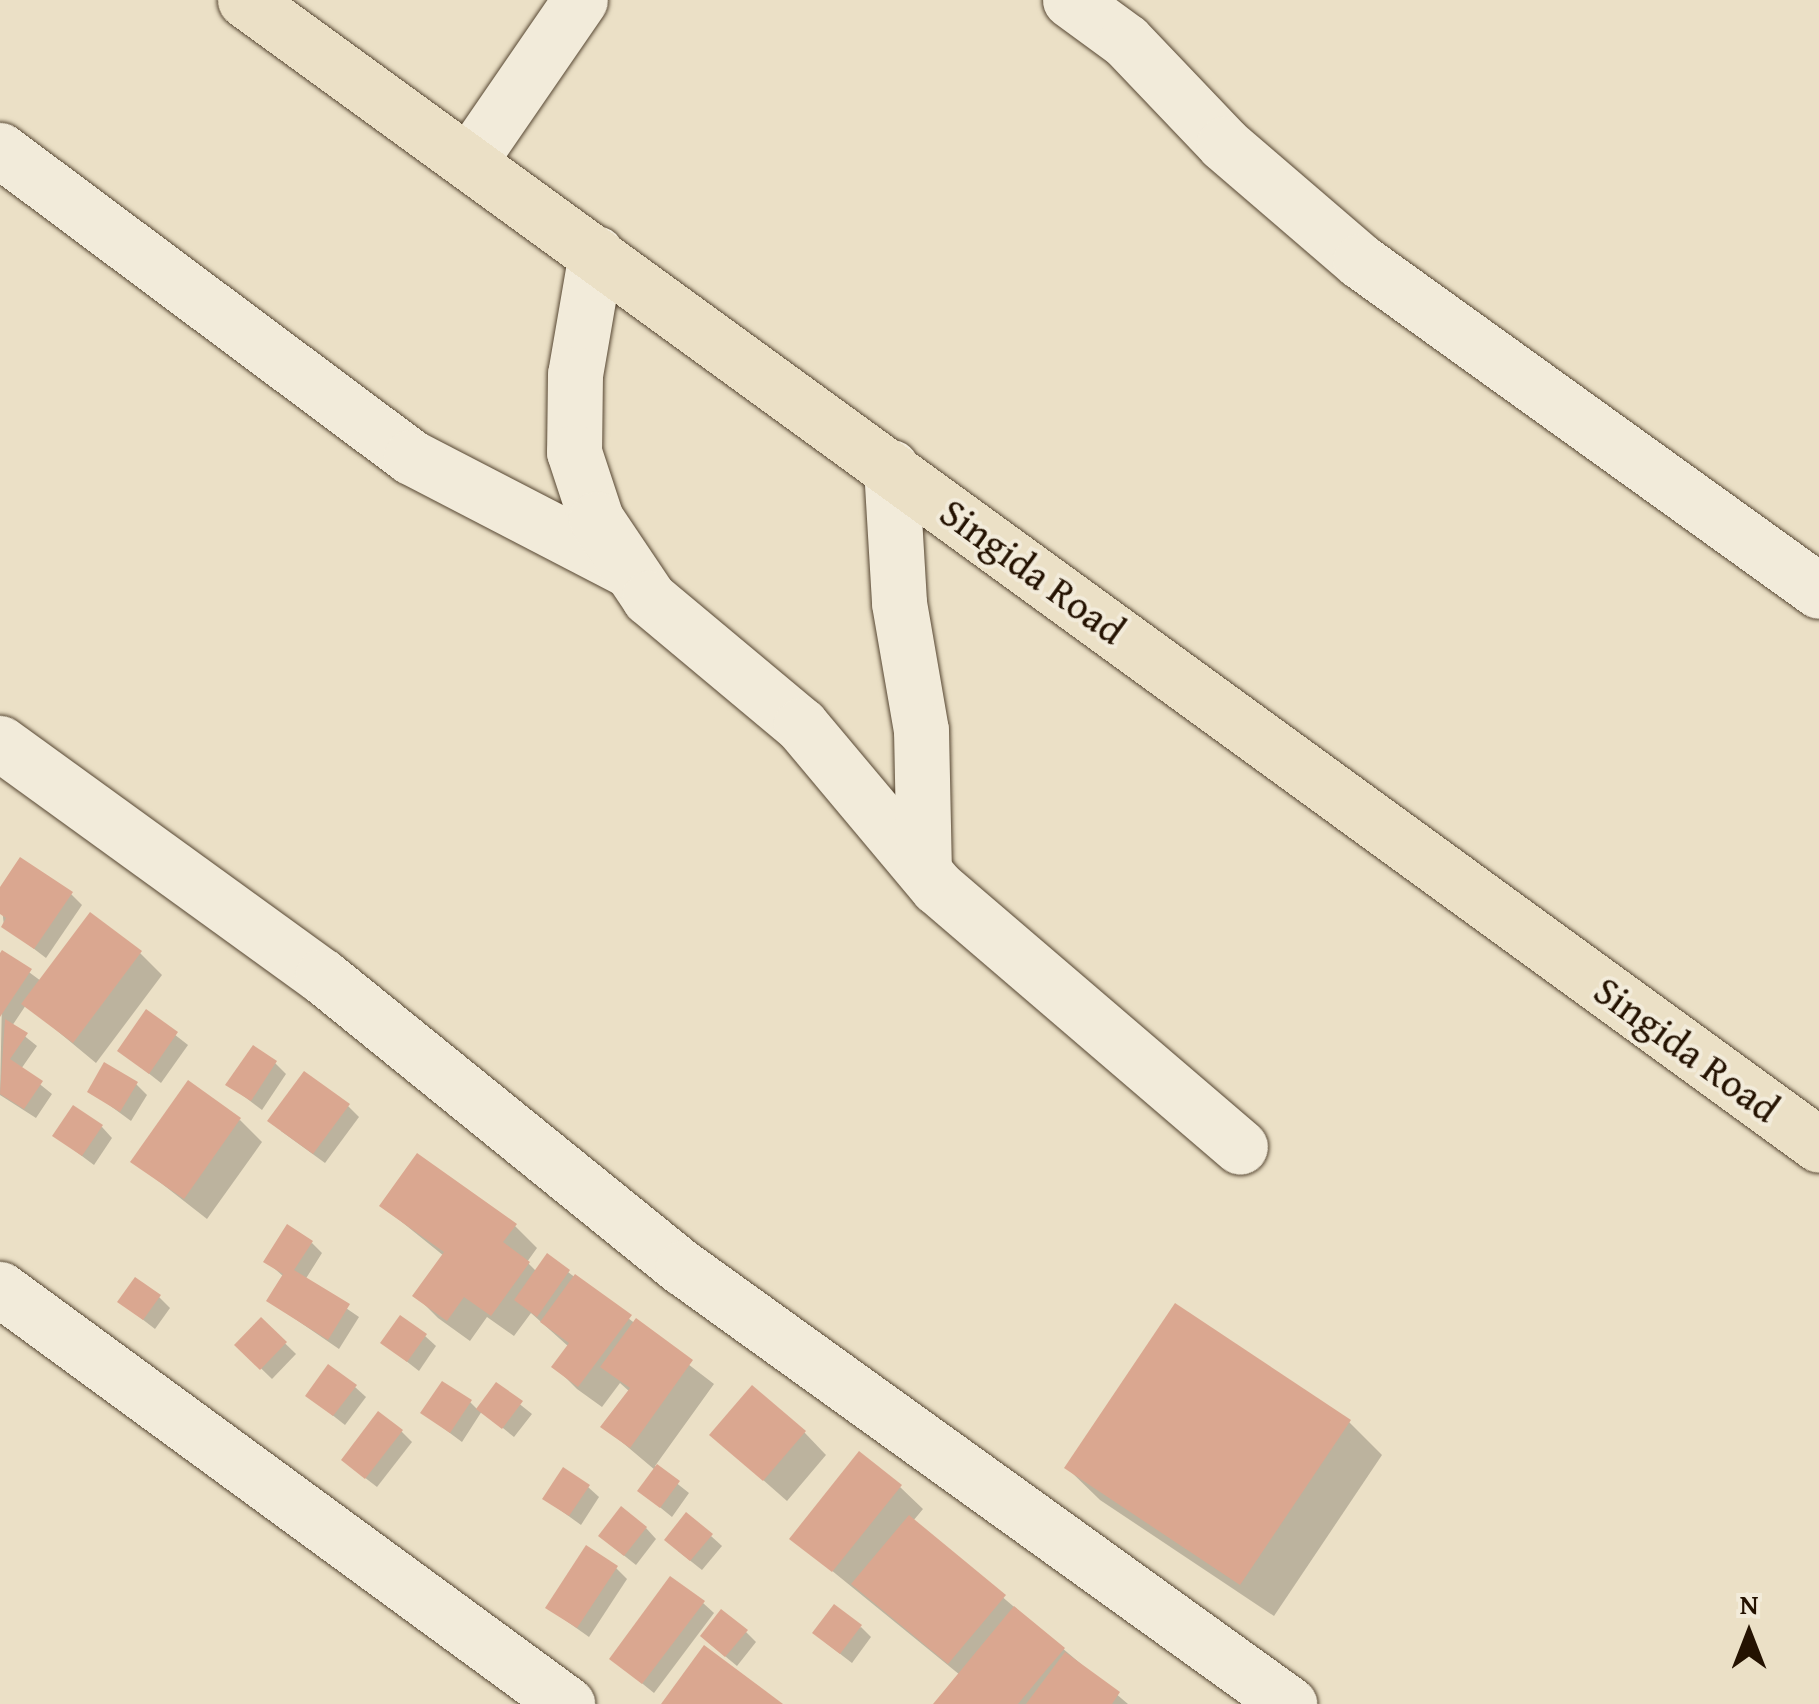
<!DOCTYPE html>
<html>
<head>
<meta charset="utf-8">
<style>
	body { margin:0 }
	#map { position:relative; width:1819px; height:1704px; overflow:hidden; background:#ebe0c6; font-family:"Gentium Book Plus",serif }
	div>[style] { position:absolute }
	.shadow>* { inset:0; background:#0003 }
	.building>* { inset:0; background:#daa790 }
	.roads { filter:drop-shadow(0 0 2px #564632) drop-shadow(0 0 2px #564632) }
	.minor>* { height:55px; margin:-27.5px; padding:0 27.5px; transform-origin:27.5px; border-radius:27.5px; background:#f2ebda }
	.trunk>* { height:55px; margin:-27.5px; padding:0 27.5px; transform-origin:27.5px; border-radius:27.5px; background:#ebe0c6 }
	span { translate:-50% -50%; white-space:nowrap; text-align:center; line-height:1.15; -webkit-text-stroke:8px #f2ebda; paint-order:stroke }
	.street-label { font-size:40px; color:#241201 }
	.north { position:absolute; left:1699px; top:1584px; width:100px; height:100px; -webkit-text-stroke:8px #f2ebda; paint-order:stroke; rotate:0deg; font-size:28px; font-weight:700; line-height:40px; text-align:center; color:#241201 }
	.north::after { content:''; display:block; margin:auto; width:35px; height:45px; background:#241201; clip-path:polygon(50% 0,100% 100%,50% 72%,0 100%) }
</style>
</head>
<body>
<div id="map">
	<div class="shadow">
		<i style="clip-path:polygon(0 891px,71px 894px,82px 905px,46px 958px,4px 926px)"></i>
		<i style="clip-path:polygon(3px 953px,41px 981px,140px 953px,162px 975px,96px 1063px,26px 1005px,12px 1026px,37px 1046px,21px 1069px,52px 1094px,36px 1118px,0 1095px)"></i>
		<i style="clip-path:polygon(147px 1013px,188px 1045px,161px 1083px,120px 1051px)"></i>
		<i style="clip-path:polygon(275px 1063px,286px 1074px,262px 1110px,229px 1085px)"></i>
		<i style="clip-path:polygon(136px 1084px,147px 1095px,131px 1121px,90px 1091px)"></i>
		<i style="clip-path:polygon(348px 1106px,359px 1117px,325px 1163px,281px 1131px)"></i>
		<i style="clip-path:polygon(240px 1120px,262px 1142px,207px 1219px,134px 1162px)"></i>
		<i style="clip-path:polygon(102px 1127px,112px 1138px,94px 1165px,55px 1136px)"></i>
		<i style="clip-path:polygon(382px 1206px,515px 1226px,537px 1248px,527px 1262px,537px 1272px,568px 1272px,714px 1384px,655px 1466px,689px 1493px,672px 1517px,640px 1491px,655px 1470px,604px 1427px,630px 1392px,620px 1383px,602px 1407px,577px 1389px,555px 1367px,569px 1347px,531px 1313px,514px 1336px,487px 1317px,470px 1341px,438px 1318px,416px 1296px,444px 1256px)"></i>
		<i style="clip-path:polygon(312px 1243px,322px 1253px,305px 1280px,359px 1317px,339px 1349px,269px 1301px,284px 1277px,266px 1261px)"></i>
		<i style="clip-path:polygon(159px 1297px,170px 1308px,155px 1329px,120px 1302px)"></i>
		<i style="clip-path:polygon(261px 1320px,296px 1354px,272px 1379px,237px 1345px)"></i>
		<i style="clip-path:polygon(425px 1336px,436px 1346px,419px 1371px,383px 1343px)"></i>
		<i style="clip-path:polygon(496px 1385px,532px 1414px,514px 1437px,482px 1411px,462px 1442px,423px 1413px,470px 1402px,478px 1410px)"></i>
		<i style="clip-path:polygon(355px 1387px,366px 1397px,345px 1425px,308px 1396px)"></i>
		<i style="clip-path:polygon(1349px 1422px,1382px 1455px,1274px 1616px,1100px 1500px,1067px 1468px)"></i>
		<i style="clip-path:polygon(401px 1431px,412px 1442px,377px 1487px,355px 1470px)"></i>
		<i style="clip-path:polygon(804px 1432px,826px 1455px,787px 1501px,712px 1435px)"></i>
		<i style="clip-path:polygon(588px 1487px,599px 1497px,581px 1525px,545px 1499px)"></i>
		<i style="clip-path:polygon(900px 1487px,923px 1509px,913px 1521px,1128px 1704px,936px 1704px,960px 1675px,793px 1539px)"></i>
		<i style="clip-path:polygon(646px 1528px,656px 1539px,636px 1565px,612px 1546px)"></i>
		<i style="clip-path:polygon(711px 1536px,722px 1546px,702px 1570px,678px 1551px)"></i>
		<i style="clip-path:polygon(616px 1568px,627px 1579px,589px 1637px,548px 1608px)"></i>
		<i style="clip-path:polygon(703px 1603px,714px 1613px,654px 1693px,612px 1659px)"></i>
		<i style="clip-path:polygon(861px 1627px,871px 1637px,852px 1663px,826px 1643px)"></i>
		<i style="clip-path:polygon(746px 1632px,756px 1642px,737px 1666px,714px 1647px)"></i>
	</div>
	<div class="building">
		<i style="clip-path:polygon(20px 857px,73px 892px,34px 949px,1px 927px,6px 918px,0 914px,0 887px)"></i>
		<i style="clip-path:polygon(90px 912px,142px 951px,73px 1043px,21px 1004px)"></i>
		<i style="clip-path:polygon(2px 950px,32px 969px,0 1017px,0 953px)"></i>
		<i style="clip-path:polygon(146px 1009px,178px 1032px,149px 1074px,117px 1051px)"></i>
		<i style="clip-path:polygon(5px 1019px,28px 1033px,10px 1059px,43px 1081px,24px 1109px,0 1094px)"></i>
		<i style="clip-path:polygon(253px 1045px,277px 1061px,251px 1101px,225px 1085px)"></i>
		<i style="clip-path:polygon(104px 1062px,138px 1082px,120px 1112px,87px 1092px)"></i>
		<i style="clip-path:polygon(304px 1071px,350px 1104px,313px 1154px,267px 1121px)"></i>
		<i style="clip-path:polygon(188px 1080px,241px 1118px,184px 1199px,130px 1162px)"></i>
		<i style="clip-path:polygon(73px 1105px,103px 1125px,82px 1156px,52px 1136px)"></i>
		<i style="clip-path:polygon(417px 1153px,517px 1224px,503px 1242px,530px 1262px,491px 1316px,464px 1297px,447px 1321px,412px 1296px,444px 1252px,379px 1206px)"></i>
		<i style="clip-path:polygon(287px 1224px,313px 1241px,294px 1270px,350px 1304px,328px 1340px,266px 1301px,283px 1274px,263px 1262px)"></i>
		<i style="clip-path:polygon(547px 1253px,570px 1270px,537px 1317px,514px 1300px)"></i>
		<i style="clip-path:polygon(575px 1274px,632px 1315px,578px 1387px,551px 1367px,569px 1343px,540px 1322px)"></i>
		<i style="clip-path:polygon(135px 1277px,161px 1295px,143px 1320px,117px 1302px)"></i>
		<i style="clip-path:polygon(1175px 1303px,1351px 1420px,1240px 1585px,1064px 1468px)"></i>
		<i style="clip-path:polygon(400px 1315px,427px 1334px,407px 1362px,380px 1343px)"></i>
		<i style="clip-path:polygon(261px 1317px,287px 1342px,260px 1370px,234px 1345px)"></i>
		<i style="clip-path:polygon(636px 1318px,693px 1360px,630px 1448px,600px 1427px,630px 1388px,600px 1367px)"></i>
		<i style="clip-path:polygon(328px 1364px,357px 1385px,333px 1416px,305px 1396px)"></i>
		<i style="clip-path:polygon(442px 1381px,472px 1400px,450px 1433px,420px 1413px)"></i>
		<i style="clip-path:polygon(496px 1382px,523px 1401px,502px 1429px,476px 1409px)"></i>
		<i style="clip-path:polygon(752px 1385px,806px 1431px,763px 1481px,709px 1435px)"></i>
		<i style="clip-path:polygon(378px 1411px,403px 1430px,365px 1479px,341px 1460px)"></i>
		<i style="clip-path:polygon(859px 1451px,902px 1485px,832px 1572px,789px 1539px)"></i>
		<i style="clip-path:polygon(657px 1464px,680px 1481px,660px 1508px,637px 1491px)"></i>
		<i style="clip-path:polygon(563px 1467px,590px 1485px,569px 1516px,542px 1499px)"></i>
		<i style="clip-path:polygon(621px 1506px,647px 1527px,624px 1556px,598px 1536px)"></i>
		<i style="clip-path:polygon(686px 1512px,713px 1534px,690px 1561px,664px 1540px)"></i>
		<i style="clip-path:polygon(909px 1515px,1006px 1595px,948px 1664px,851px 1584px)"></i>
		<i style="clip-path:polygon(586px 1545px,618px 1566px,577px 1628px,545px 1608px)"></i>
		<i style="clip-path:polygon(670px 1576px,705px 1601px,642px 1684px,609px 1659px)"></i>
		<i style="clip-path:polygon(834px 1604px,862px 1625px,840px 1654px,812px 1633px)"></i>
		<i style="clip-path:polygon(1014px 1606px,1065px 1648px,1047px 1669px,1018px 1704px,933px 1704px)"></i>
		<i style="clip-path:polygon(721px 1609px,748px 1630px,725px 1657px,700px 1636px)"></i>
		<i style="clip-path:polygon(704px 1645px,783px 1704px,661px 1704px)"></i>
		<i style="clip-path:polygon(1065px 1652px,1120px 1692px,1112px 1704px,1026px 1704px)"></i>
	</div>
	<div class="roads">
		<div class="minor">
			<i style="left:1070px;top:0;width:69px;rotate:36.2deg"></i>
			<i style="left:1126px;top:41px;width:142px;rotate:46.4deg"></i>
			<i style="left:1224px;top:144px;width:179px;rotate:40.7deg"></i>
			<i style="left:1360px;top:261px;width:565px;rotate:35.71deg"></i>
			<i style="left:0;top:150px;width:513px;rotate:36.76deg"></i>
			<i style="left:411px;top:457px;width:243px;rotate:27.4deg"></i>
			<i style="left:470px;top:160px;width:194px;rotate:-55.5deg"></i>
			<i style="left:596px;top:253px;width:123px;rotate:99.8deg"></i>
			<i style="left:575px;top:374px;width:78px;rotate:90.7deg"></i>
			<i style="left:574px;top:452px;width:71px;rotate:71.8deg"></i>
			<i style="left:596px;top:519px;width:95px;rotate:56.1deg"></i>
			<i style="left:649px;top:598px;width:198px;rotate:39.9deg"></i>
			<i style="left:801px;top:725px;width:212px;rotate:50deg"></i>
			<i style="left:937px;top:887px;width:399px;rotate:40.6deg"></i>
			<i style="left:891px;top:467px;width:136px;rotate:86.6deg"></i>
			<i style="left:899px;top:603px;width:129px;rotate:80.2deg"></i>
			<i style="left:921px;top:730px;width:141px;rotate:88.8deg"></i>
			<i style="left:0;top:743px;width:397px;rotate:35.9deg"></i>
			<i style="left:322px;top:976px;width:464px;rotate:39deg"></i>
			<i style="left:683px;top:1268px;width:747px;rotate:35.73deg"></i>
			<i style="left:0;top:1289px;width:703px;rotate:36.2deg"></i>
		</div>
		<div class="trunk">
			<i style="left:245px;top:0;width:1946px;rotate:36.03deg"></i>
		</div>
	</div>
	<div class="street-label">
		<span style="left:1033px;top:571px;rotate:36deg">Singida Road</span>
		<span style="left:1687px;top:1049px;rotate:36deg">Singida Road</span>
	</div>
	<div class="north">N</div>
</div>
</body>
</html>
